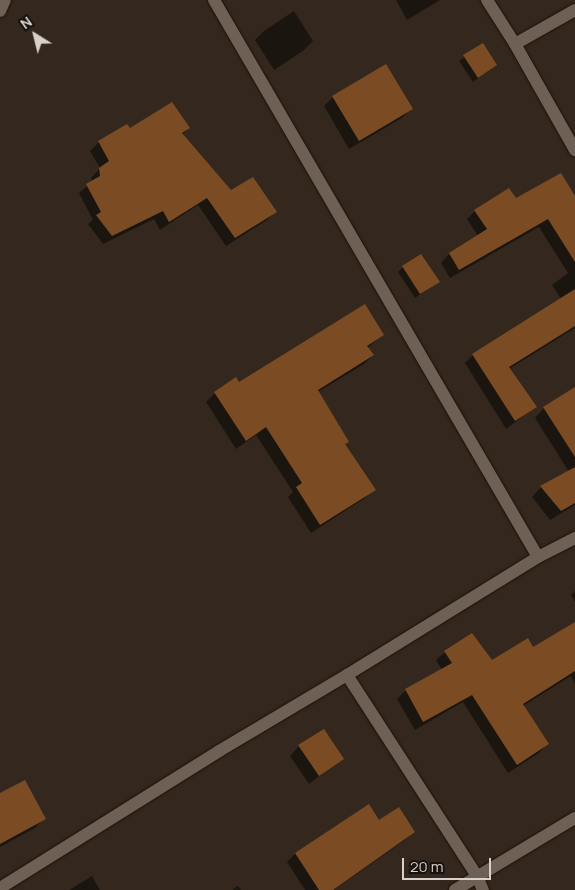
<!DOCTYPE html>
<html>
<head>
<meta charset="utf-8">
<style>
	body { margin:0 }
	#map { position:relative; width:575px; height:890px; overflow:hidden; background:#34281e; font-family:Manrope,sans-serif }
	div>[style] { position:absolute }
	.shadow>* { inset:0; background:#0007 }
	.building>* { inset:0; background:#7b4c23 }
	.roads { filter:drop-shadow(0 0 1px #1b1008) drop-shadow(0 0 1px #1b1008) }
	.minor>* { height:12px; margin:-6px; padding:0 6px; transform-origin:6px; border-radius:6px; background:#6e6055 }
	span { translate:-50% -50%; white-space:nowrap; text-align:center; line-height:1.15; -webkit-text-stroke:4.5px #17120e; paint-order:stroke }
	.north { position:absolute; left:10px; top:10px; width:50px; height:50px; -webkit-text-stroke:4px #17120e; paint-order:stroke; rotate:324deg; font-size:14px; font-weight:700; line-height:20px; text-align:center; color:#d8d0ca }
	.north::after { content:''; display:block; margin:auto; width:18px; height:22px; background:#d8d0ca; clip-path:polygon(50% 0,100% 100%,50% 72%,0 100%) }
	.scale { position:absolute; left:402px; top:858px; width:89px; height:22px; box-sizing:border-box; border:2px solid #d8d0ca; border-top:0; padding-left:6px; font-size:15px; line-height:18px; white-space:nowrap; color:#d8d0ca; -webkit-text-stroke:4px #17120e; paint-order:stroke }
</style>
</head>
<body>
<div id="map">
	<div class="shadow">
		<i style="clip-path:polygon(396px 0,440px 0,407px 20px)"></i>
		<i style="clip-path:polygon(294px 11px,313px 41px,303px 51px,274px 70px,255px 40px,264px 31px)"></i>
		<i style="clip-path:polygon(483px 44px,496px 65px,473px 82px,459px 61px)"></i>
		<i style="clip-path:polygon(333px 97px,411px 109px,402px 118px,349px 149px,324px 106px)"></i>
		<i style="clip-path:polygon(127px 126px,130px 129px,189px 128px,182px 135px,231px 192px,275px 212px,267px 220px,226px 246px,198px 205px,160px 230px,154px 219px,103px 244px,88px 224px,93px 220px,79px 193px,92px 182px,91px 178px,100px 168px,90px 151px,99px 142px)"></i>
		<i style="clip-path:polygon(575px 198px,575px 328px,509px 369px,535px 407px,506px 429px,465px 363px,473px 355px,561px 299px,552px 285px,568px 273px,539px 227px,450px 278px,441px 263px,449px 254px,478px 236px,467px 219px,475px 211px,516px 200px)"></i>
		<i style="clip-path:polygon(403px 267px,438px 282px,415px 298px,398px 272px)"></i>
		<i style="clip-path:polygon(383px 335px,367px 348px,373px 355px,364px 364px,318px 392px,348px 442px,344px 445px,374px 490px,365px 498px,311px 533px,288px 497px,293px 492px,256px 435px,236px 449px,206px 402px,215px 393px,238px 384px)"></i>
		<i style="clip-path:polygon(575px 389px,575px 505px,550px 520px,532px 497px,541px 487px,569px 472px,535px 418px,544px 408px)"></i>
		<i style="clip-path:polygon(575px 591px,575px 602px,571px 595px)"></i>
		<i style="clip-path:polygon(575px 624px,575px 684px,571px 676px,523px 706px,547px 744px,539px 753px,508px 773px,463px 702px,415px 730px,397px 699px,406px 690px,442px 670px,436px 660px,445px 652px,492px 662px,533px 649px)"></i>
		<i style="clip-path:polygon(299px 746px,342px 758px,309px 784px,290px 756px)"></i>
		<i style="clip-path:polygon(0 795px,44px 818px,35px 828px,0 847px)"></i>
		<i style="clip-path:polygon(369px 806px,379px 822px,413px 832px,405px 840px,334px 890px,305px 890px,287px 862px,295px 854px)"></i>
		<i style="clip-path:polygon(92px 876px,100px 890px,69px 890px)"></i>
		<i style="clip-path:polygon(238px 886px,241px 890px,232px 890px)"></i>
	</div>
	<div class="building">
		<i style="clip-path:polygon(483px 43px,497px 65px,478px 78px,463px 55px)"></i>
		<i style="clip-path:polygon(386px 64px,413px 109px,359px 141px,332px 96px)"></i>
		<i style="clip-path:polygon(172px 102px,190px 128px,182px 133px,231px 190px,253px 177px,277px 212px,235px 238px,207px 198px,169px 222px,163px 211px,112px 236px,96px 215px,101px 212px,86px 184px,100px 176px,99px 168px,109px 161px,98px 141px,127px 124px,130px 128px)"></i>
		<i style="clip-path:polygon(561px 173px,575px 196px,575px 262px,548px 219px,459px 270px,449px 253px,487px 229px,474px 210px,509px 188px,516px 198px)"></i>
		<i style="clip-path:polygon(421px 254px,440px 282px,420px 294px,402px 266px)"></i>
		<i style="clip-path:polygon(575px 289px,575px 326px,509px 367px,537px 407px,515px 421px,472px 354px)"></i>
		<i style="clip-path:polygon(365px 304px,384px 335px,367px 346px,374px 355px,318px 390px,349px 442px,345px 444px,376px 490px,320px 525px,296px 487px,302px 483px,266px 427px,246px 441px,214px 392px,236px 377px,239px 382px)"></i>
		<i style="clip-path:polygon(575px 387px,575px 457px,543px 407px)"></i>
		<i style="clip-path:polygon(575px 467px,575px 503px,561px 511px,540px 486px)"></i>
		<i style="clip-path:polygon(575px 622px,575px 671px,523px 704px,549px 744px,517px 765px,472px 695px,423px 722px,405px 689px,452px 663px,444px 651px,472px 633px,492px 660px,528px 638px,533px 647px)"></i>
		<i style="clip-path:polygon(324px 729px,344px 759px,319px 776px,298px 745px)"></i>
		<i style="clip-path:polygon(25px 780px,46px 819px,0 844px,0 793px)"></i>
		<i style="clip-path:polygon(369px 804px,379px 820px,399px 807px,415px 832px,333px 890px,319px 890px,295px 853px)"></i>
	</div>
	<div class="roads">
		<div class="minor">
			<i style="left:214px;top:0;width:644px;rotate:59.81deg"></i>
			<i style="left:487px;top:0;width:52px;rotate:57.5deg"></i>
			<i style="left:515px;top:44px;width:122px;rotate:60.5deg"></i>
			<i style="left:0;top:11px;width:12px;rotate:-66deg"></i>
			<i style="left:515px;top:44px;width:69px;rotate:-29.5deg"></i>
			<i style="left:347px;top:675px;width:239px;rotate:57.1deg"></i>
			<i style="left:477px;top:876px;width:15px;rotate:67deg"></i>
			<i style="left:0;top:888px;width:258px;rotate:-32deg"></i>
			<i style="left:219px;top:751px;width:149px;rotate:-30.7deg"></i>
			<i style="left:347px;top:675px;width:225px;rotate:-31.7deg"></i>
			<i style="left:538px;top:557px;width:42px;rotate:-27.2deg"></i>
			<i style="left:455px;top:890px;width:140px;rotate:-31deg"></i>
		</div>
	</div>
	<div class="north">N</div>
	<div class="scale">20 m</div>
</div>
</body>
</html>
